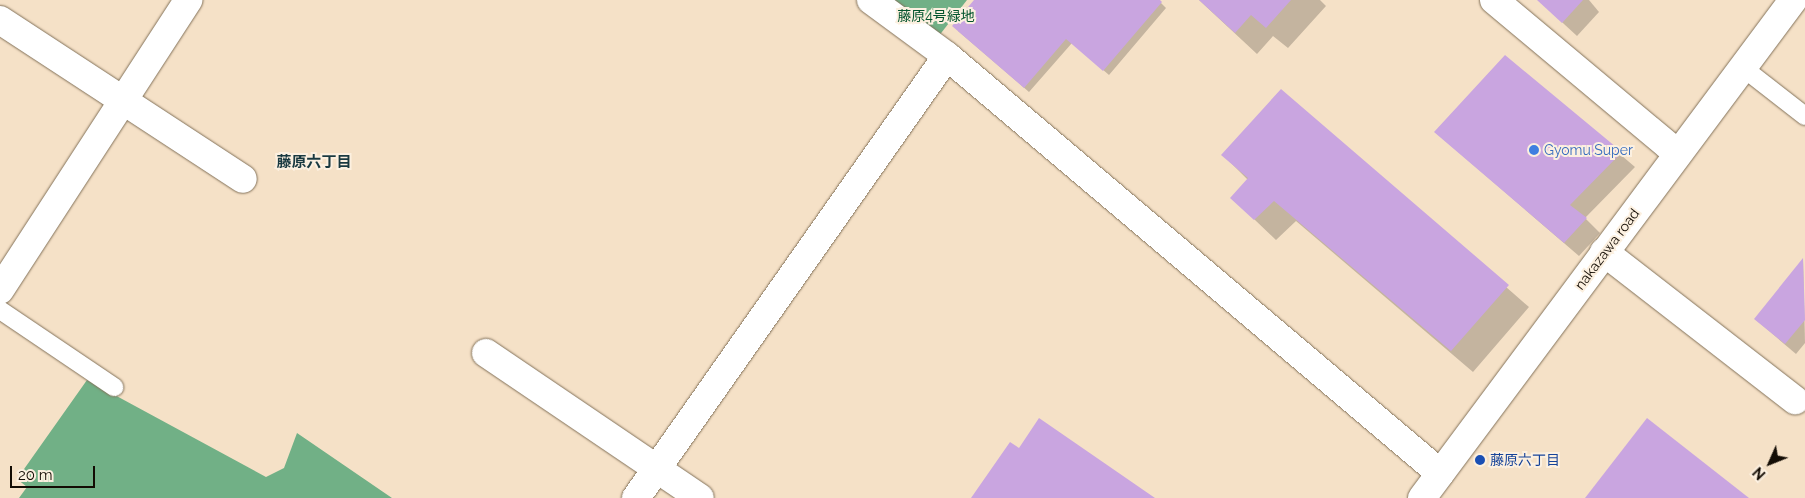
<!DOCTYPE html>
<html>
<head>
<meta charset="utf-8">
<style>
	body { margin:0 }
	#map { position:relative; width:1805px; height:498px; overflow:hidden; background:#f5e1c7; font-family:Raleway,"Noto Sans JP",sans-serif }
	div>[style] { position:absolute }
	.forest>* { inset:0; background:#71b086 }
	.shadow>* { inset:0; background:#0003 }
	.building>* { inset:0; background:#c9a5e0 }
	.roads { filter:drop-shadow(0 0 1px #83725a) drop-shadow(0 0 1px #83725a) }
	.lane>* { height:18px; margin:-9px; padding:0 9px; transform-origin:9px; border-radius:9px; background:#fff }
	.street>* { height:28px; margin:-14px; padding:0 14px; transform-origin:14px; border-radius:14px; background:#fff }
	.secondary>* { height:28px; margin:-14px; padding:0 14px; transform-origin:14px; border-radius:14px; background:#fff }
	.dots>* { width:14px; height:14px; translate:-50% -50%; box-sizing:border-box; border:2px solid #fcf0e0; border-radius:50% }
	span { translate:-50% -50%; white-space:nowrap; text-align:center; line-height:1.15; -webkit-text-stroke:4px #fcf0e0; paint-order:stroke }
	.park-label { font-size:14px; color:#03542d }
	.shop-label { font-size:14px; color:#366cbe }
	.left { translate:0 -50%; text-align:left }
	.street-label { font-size:14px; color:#130c04 }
	.transit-label { font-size:14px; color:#164399 }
	.neighbourhood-label { font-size:15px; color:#193940; font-weight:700 }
	.north { position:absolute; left:1745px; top:438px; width:50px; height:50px; -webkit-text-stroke:4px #fcf0e0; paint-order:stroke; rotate:226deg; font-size:14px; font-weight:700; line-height:20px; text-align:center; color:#130c04 }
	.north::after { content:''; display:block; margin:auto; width:18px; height:22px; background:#130c04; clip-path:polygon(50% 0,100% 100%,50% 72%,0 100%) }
	.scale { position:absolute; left:10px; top:466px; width:85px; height:22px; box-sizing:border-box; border:2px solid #130c04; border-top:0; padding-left:6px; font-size:15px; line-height:18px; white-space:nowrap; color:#130c04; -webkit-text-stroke:4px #fcf0e0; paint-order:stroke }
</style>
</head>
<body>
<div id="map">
	<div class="forest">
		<i style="clip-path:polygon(889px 0,967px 0,938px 37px)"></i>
		<i style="clip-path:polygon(87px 380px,266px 477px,284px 468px,297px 433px,392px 498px,19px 498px,27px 487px,17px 479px)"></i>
	</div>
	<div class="shadow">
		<i style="clip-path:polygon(976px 0,1158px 0,1166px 8px,1109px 75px,1072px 43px,1029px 92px,958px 31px)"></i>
		<i style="clip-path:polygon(1199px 0,1320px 0,1326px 6px,1288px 48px,1273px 36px,1257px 54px)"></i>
		<i style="clip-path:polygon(1538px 0,1589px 0,1599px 12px,1577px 36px)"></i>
		<i style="clip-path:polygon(1505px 56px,1635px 167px,1585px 218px,1600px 233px,1579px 256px,1435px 132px)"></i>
		<i style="clip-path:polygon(1281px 90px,1529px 307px,1473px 372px,1296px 221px,1276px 240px,1232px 198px,1248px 180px,1223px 155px)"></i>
		<i style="clip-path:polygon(1803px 260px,1805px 343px,1796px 354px,1755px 319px)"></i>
	</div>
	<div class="building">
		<i style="clip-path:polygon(974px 0,1160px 0,1162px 2px,1103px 71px,1066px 39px,1024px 88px,952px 26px)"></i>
		<i style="clip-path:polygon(1199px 0,1291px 0,1266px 28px,1251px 15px,1235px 33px)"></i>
		<i style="clip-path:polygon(1537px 0,1583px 0,1562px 23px)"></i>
		<i style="clip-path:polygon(1505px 55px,1622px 152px,1570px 205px,1587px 218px,1564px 243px,1434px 132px)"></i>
		<i style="clip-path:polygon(1281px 89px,1509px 285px,1451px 351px,1274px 201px,1254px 220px,1230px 198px,1248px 178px,1221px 155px)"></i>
		<i style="clip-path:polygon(1803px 258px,1805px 320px,1785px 344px,1754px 319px)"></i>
		<i style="clip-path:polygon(1039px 418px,1155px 498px,971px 498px,1010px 442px,1019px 448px)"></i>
		<i style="clip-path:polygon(1647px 418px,1749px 498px,1585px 498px)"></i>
	</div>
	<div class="roads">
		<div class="lane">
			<i style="left:1742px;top:67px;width:80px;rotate:37.9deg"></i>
			<i style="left:0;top:310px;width:138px;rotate:34deg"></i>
		</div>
		<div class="street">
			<i style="left:871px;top:0;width:94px;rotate:36.4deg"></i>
			<i style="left:947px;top:56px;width:646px;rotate:40.23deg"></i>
			<i style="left:0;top:20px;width:290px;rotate:33.2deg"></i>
			<i style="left:1604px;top:252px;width:242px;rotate:37.8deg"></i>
			<i style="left:0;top:290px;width:346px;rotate:-57deg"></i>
			<i style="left:486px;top:353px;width:258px;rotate:34.1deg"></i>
			<i style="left:636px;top:498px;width:540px;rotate:-54.87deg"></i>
		</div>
		<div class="secondary">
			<i style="left:1494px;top:0;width:239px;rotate:39.9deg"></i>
			<i style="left:1422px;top:498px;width:621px;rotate:-53.31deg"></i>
		</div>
	</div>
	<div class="dots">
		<i style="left:1534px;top:150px;background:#3f7fe0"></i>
		<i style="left:1480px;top:460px;background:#1a4fb4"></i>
	</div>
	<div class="park-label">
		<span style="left:936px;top:16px">藤原4号緑地</span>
	</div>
	<div class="shop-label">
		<span class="left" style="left:1544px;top:150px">Gyomu Super</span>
	</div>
	<div class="street-label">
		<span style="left:1607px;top:249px;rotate:-53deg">nakazawa road</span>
	</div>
	<div class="transit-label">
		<span class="left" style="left:1490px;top:460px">藤原六丁目</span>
	</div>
	<div class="neighbourhood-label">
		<span style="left:314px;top:163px">藤原六丁目</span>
	</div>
	<div class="north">N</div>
	<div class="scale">20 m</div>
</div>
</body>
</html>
